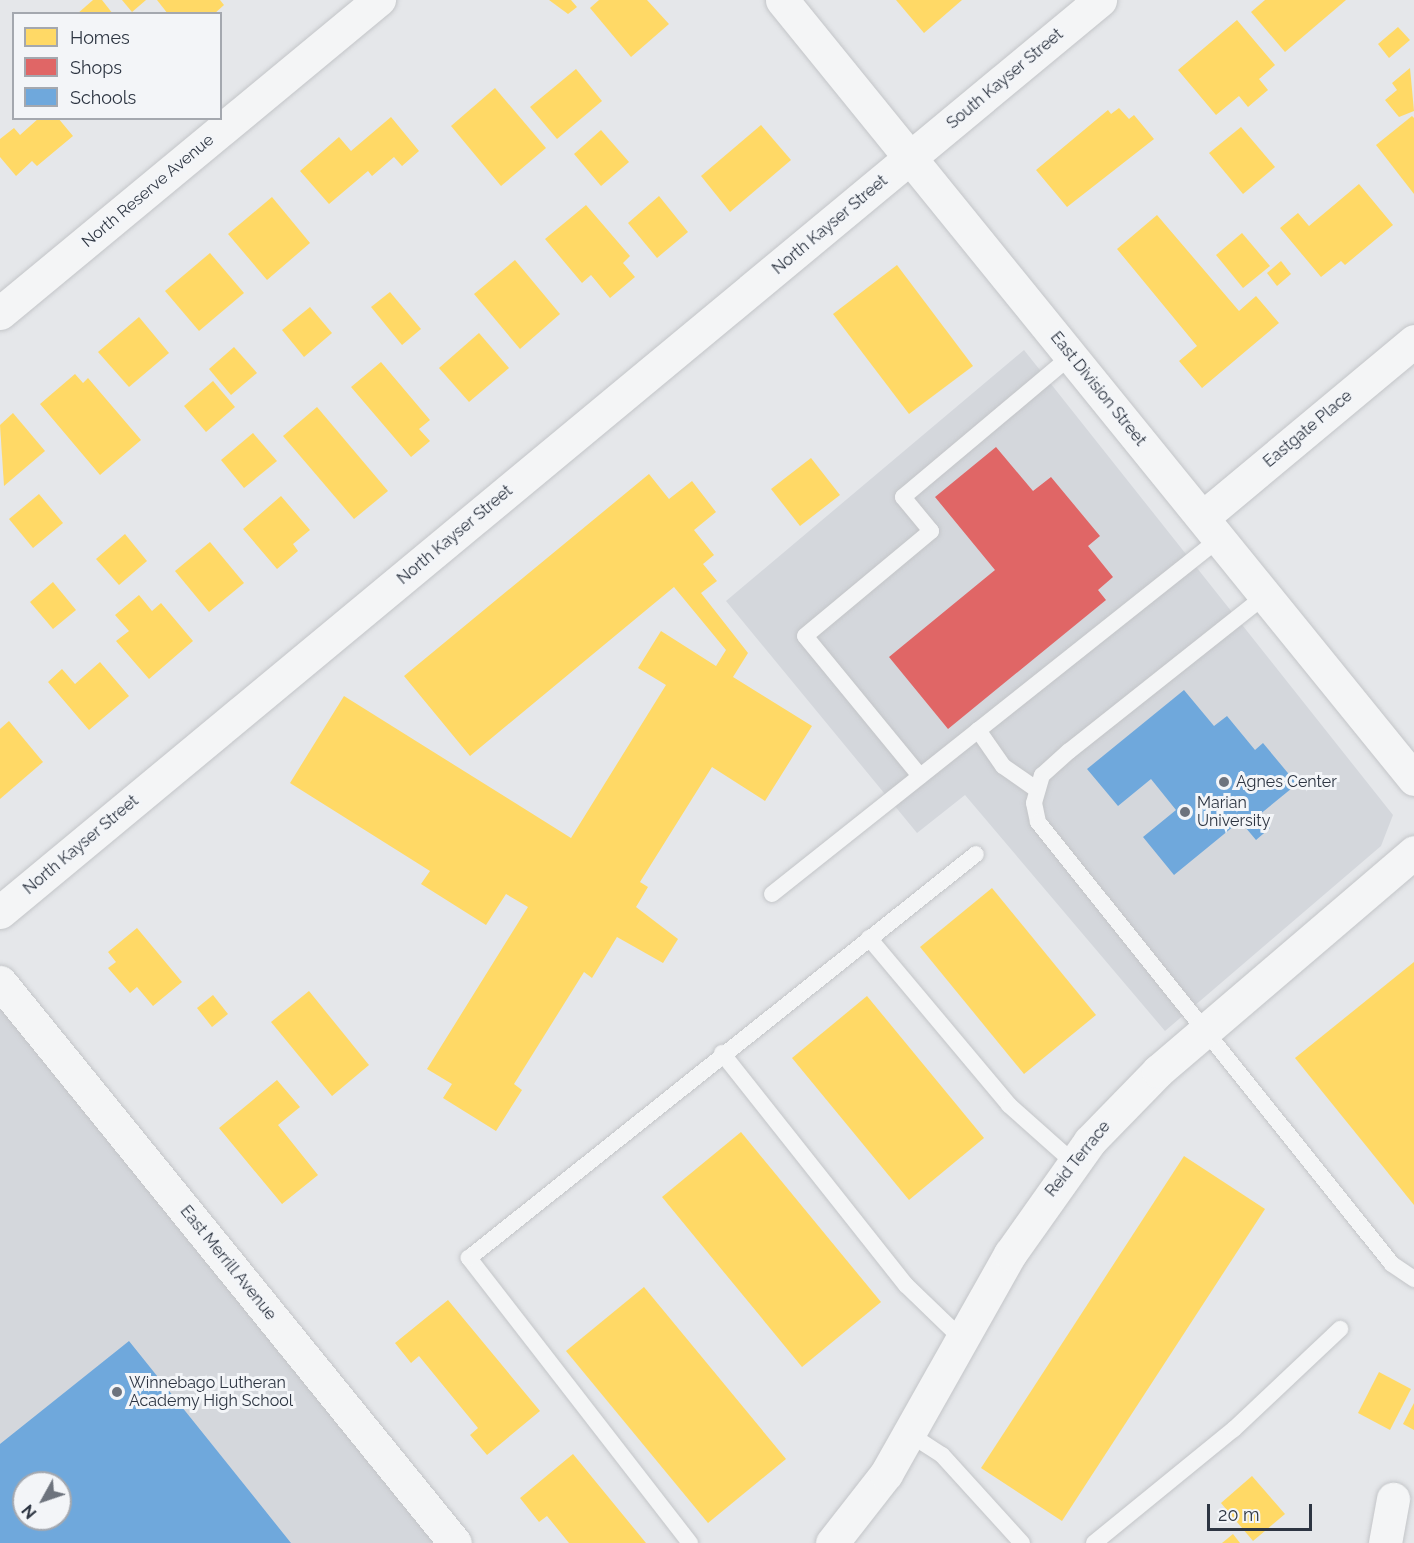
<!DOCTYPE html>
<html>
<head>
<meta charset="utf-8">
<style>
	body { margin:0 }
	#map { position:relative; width:1414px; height:1543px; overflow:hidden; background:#e5e7ea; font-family:Raleway,sans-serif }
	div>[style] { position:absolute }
	.built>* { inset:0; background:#d4d7dc }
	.homes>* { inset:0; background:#ffd966 }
	.shops>* { inset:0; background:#e06666 }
	.schools>* { inset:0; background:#6fa8dc }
	.roads { filter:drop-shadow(0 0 2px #c3c5c8) drop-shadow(0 0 2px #c3c5c8) }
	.lane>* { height:16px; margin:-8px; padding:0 8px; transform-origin:8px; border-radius:8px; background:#f4f5f6 }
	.street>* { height:33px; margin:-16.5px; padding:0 16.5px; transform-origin:16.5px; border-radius:16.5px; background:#f4f5f6 }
	.dots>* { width:16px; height:16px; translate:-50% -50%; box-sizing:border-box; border:3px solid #f3f5f8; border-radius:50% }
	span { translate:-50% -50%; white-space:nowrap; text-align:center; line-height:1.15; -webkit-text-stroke:6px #f3f5f8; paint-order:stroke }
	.street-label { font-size:16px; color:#2d3542 }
	.poi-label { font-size:16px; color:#2d3542 }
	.left { translate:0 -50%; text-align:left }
	.legend { position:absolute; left:12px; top:12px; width:210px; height:108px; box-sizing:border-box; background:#f3f5f8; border:2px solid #a4a8af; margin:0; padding:8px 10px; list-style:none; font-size:18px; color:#2d3542 }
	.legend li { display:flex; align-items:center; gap:12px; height:30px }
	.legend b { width:30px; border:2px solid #a4a8af }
	.north { position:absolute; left:12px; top:1471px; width:60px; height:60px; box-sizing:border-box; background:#f3f5f8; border:2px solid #a4a8af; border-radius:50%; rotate:230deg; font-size:16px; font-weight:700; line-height:24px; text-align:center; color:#2d3542 }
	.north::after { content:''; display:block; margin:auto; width:21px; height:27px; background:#6d737d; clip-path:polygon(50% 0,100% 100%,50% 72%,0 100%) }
	.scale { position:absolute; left:1207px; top:1504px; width:105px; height:27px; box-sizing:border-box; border:3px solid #2d3542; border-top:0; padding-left:8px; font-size:18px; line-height:21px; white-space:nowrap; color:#2d3542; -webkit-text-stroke:4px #f3f5f8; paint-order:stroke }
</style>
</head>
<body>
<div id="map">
	<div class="built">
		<i style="clip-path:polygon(1024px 350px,1393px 815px,1381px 846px,1165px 1031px,965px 795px,917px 833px,726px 601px)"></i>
		<i style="clip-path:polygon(evenodd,0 982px,455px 1543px,0 1543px,0 982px,24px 1483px,60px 1483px,60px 1519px,24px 1519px,24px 1483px)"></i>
	</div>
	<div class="homes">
		<i style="clip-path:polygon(93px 0,102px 0,113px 14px,77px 14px)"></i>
		<i style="clip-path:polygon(122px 0,146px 0,132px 12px)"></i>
		<i style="clip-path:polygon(157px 0,220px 0,224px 5px,214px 14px,168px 14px)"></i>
		<i style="clip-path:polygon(549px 0,571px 0,577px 7px,568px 14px)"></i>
		<i style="clip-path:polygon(599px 0,647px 0,669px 24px,631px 57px,590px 8px)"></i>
		<i style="clip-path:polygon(896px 0,962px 0,924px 33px)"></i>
		<i style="clip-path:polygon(1265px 0,1346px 0,1285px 52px,1251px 12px)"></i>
		<i style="clip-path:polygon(1237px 20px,1275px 65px,1259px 79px,1268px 90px,1248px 107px,1239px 96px,1216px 115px,1178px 70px)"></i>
		<i style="clip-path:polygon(1398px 27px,1410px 40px,1389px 58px,1378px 44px)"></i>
		<i style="clip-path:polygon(1410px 68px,1414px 111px,1399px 117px,1385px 100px,1397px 90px,1392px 83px)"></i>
		<i style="clip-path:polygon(576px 69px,602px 101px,557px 139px,530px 107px)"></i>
		<i style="clip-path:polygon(495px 88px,546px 148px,501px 186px,451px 126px)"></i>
		<i style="clip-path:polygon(1119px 108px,1129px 119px,1134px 115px,1154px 139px,1067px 207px,1036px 170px,1108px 110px,1111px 114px)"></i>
		<i style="clip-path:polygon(1412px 116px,1414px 118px,1414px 194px,1376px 145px)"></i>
		<i style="clip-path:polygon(391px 117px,419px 151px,402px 166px,394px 157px,372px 176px,368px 171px,329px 204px,300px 171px,339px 137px,351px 151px)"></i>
		<i style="clip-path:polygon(39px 118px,58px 118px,73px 136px,37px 166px,32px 161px,16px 176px,0 157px,0 139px,14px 128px,20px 135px)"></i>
		<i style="clip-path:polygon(761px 125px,791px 160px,730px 212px,701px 176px)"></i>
		<i style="clip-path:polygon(1241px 127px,1275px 167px,1243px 194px,1209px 153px)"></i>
		<i style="clip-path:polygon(601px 130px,629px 162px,601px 186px,574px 154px)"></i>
		<i style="clip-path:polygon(1359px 184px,1393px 225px,1345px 265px,1341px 261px,1321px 277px,1280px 228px,1298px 213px,1309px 226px)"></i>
		<i style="clip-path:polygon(659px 196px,688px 232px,657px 258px,628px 223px)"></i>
		<i style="clip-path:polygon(272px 197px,310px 243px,267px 280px,228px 234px)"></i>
		<i style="clip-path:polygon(586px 205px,630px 256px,623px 263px,635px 277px,610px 298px,591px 275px,582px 283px,545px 239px)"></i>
		<i style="clip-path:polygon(1157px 215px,1239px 311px,1256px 296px,1279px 323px,1202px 388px,1179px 361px,1197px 346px,1117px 249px)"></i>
		<i style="clip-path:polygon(1242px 233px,1270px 266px,1243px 288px,1216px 255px)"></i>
		<i style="clip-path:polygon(210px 253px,244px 293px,199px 331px,165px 291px)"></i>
		<i style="clip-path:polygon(515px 260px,560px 314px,520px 349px,474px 294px)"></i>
		<i style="clip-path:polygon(1281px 261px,1291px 274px,1277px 286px,1267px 273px)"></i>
		<i style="clip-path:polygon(897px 265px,973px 366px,909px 414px,833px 314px)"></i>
		<i style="clip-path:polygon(390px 292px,421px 329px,402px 345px,371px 307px)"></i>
		<i style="clip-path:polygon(310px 307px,332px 333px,304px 357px,282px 330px)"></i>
		<i style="clip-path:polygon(139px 317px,169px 353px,129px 387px,98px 352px)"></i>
		<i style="clip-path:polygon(479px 333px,509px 368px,469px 402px,439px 368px)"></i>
		<i style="clip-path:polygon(234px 347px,257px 373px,231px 395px,209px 369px)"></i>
		<i style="clip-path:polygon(381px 362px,430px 420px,419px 429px,430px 441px,411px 457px,351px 387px)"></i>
		<i style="clip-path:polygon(75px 374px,83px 383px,88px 378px,141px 440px,100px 475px,40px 404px)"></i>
		<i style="clip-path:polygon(213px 381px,235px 407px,206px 432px,184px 406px)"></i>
		<i style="clip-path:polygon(317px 407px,388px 491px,354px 519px,283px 436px)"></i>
		<i style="clip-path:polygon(13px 413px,45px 451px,4px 486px,0 425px)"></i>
		<i style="clip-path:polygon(253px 433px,277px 461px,244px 488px,221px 460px)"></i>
		<i style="clip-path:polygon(811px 458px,840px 495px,800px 526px,771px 489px)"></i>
		<i style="clip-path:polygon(649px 474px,669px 499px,692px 481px,716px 512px,694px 530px,714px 555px,703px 564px,717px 581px,701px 593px,748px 653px,733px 677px,812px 726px,765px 801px,712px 767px,640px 882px,648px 887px,636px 907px,678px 939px,663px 963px,617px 937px,592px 978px,584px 972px,514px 1084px,522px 1090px,496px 1131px,443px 1098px,452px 1084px,427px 1069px,528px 907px,506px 894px,486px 925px,421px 884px,430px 871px,290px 783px,344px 696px,571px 838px,666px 685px,638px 668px,661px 631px,716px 666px,726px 650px,674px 587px,470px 756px,404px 676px)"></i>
		<i style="clip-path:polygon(39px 494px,63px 523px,33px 548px,9px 519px)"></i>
		<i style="clip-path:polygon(281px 496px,310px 530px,293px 544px,298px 551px,277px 569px,243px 529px)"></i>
		<i style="clip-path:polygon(125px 534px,147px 561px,119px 585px,96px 559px)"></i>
		<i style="clip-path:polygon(210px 542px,244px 583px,209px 612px,175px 571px)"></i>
		<i style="clip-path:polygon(53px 582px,76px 610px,53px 629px,30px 602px)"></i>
		<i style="clip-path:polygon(139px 595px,152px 611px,161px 603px,193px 641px,149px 679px,116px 641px,129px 631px,115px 615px)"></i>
		<i style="clip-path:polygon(100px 662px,129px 696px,89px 730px,48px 682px,62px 669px,75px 684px)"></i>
		<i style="clip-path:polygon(9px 721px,43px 762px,0 799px,0 729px)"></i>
		<i style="clip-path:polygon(992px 888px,1096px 1015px,1024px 1074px,920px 947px)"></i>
		<i style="clip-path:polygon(137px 928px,182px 982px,153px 1006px,137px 987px,130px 993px,108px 968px,116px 962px,108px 952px)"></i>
		<i style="clip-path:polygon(1414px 962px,1414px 1205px,1295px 1058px)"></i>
		<i style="clip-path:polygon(309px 991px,369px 1065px,332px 1096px,271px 1022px)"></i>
		<i style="clip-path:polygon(213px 995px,228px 1014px,212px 1027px,197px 1008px)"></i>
		<i style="clip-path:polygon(867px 996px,984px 1138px,909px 1200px,792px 1058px)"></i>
		<i style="clip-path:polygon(277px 1080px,300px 1107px,278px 1125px,318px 1175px,282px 1204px,219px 1128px)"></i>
		<i style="clip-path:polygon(741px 1132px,881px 1302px,802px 1367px,662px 1197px)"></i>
		<i style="clip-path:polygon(1184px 1156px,1265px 1209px,1062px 1521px,981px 1468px)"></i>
		<i style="clip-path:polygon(644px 1287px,786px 1459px,708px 1523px,566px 1351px)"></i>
		<i style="clip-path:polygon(448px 1300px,540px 1411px,487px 1455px,470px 1435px,478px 1428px,419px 1356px,411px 1363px,395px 1343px)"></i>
		<i style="clip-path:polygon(1379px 1372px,1411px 1389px,1390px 1430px,1358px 1413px)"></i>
		<i style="clip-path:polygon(1414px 1403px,1414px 1430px,1403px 1424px)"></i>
		<i style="clip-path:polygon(573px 1454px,646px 1543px,569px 1543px,547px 1516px,539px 1522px,520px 1498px)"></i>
		<i style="clip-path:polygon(1252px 1476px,1285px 1514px,1253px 1541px,1221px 1503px)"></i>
		<i style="clip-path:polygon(1233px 1534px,1240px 1543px,1222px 1543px)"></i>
	</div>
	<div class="shops">
		<i style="clip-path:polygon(996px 447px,1033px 491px,1051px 477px,1100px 536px,1088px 546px,1113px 577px,1098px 590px,1106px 600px,948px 729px,889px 657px,995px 570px,935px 497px)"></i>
	</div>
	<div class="schools">
		<i style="clip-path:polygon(1184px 690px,1214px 726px,1227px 716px,1255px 750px,1263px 743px,1297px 784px,1259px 815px,1270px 828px,1256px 840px,1240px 821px,1174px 875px,1143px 837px,1176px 810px,1151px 779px,1118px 806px,1087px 769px)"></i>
		<i style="clip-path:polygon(evenodd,129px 1341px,291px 1543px,0 1543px,0 1444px,129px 1341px,24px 1483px,60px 1483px,60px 1519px,24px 1519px,24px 1483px)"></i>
	</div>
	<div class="roads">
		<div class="lane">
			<i style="left:1266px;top:595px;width:251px;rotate:141.6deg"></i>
			<i style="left:1069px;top:751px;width:36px;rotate:138deg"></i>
			<i style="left:1042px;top:775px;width:29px;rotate:106deg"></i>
			<i style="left:1034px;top:803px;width:19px;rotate:78deg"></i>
			<i style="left:1038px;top:822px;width:566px;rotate:51.31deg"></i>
			<i style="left:1392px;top:1264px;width:27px;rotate:34deg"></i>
			<i style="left:978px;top:730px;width:44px;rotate:55.2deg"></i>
			<i style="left:1003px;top:766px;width:40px;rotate:34.9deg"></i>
			<i style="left:920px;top:776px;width:181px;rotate:-129.4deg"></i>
			<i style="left:805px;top:636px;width:164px;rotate:-39.8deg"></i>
			<i style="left:931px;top:531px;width:44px;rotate:-129.5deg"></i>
			<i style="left:903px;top:497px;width:219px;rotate:-40deg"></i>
			<i style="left:772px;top:894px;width:572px;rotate:-38.47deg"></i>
			<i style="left:869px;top:938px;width:218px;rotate:50deg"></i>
			<i style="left:1009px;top:1105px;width:86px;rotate:41.7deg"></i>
			<i style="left:722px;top:1053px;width:296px;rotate:51.6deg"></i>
			<i style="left:906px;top:1285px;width:79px;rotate:44deg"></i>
			<i style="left:911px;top:1435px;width:37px;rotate:33deg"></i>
			<i style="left:942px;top:1455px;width:119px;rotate:47.7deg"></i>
			<i style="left:690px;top:1543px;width:361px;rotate:-127.8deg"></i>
			<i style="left:469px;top:1258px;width:648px;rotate:-38.55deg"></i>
			<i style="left:1094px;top:1543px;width:181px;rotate:-39.2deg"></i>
			<i style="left:1234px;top:1429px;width:146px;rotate:-43.3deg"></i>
		</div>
		<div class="street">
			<i style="left:782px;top:0;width:1003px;rotate:50.95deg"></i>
			<i style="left:0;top:313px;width:492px;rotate:-39.6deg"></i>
			<i style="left:1203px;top:517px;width:275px;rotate:-39.8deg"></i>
			<i style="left:0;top:912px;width:1429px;rotate:-39.66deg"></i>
			<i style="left:0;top:982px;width:722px;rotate:50.96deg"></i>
			<i style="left:832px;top:1543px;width:88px;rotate:-52deg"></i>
			<i style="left:886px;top:1474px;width:253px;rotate:-60.6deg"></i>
			<i style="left:1010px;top:1254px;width:138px;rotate:-54.7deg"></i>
			<i style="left:1090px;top:1141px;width:98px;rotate:-45.8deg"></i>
			<i style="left:1158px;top:1071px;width:337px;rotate:-40.5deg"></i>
			<i style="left:1385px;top:1543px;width:45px;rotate:-79.7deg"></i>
		</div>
	</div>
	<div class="dots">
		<i style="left:1224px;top:782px;background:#6d737d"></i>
		<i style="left:1185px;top:812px;background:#6d737d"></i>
		<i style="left:117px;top:1392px;background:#6d737d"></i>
	</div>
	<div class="street-label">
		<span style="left:1005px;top:79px;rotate:-40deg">South Kayser Street</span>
		<span style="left:148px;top:191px;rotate:-40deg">North Reserve Avenue</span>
		<span style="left:830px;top:225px;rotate:-40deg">North Kayser Street</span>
		<span style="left:1098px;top:389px;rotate:51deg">East Division Street</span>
		<span style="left:1308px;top:429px;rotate:-40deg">Eastgate Place</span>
		<span style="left:455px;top:535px;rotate:-40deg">North Kayser Street</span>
		<span style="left:81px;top:845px;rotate:-40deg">North Kayser Street</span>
		<span style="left:1078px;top:1159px;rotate:-51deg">Reid Terrace</span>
		<span style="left:228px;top:1263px;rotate:51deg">East Merrill Avenue</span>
	</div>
	<div class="poi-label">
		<span class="left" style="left:1236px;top:782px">Agnes Center</span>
		<span class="left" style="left:1197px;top:812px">Marian<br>University</span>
		<span class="left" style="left:129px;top:1392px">Winnebago Lutheran<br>Academy High School</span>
	</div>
	<ul class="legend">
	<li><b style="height:16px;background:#ffd966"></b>Homes</li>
	<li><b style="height:16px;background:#e06666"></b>Shops</li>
	<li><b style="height:16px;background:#6fa8dc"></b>Schools</li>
	</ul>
	<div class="north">N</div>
	<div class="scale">20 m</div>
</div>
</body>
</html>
